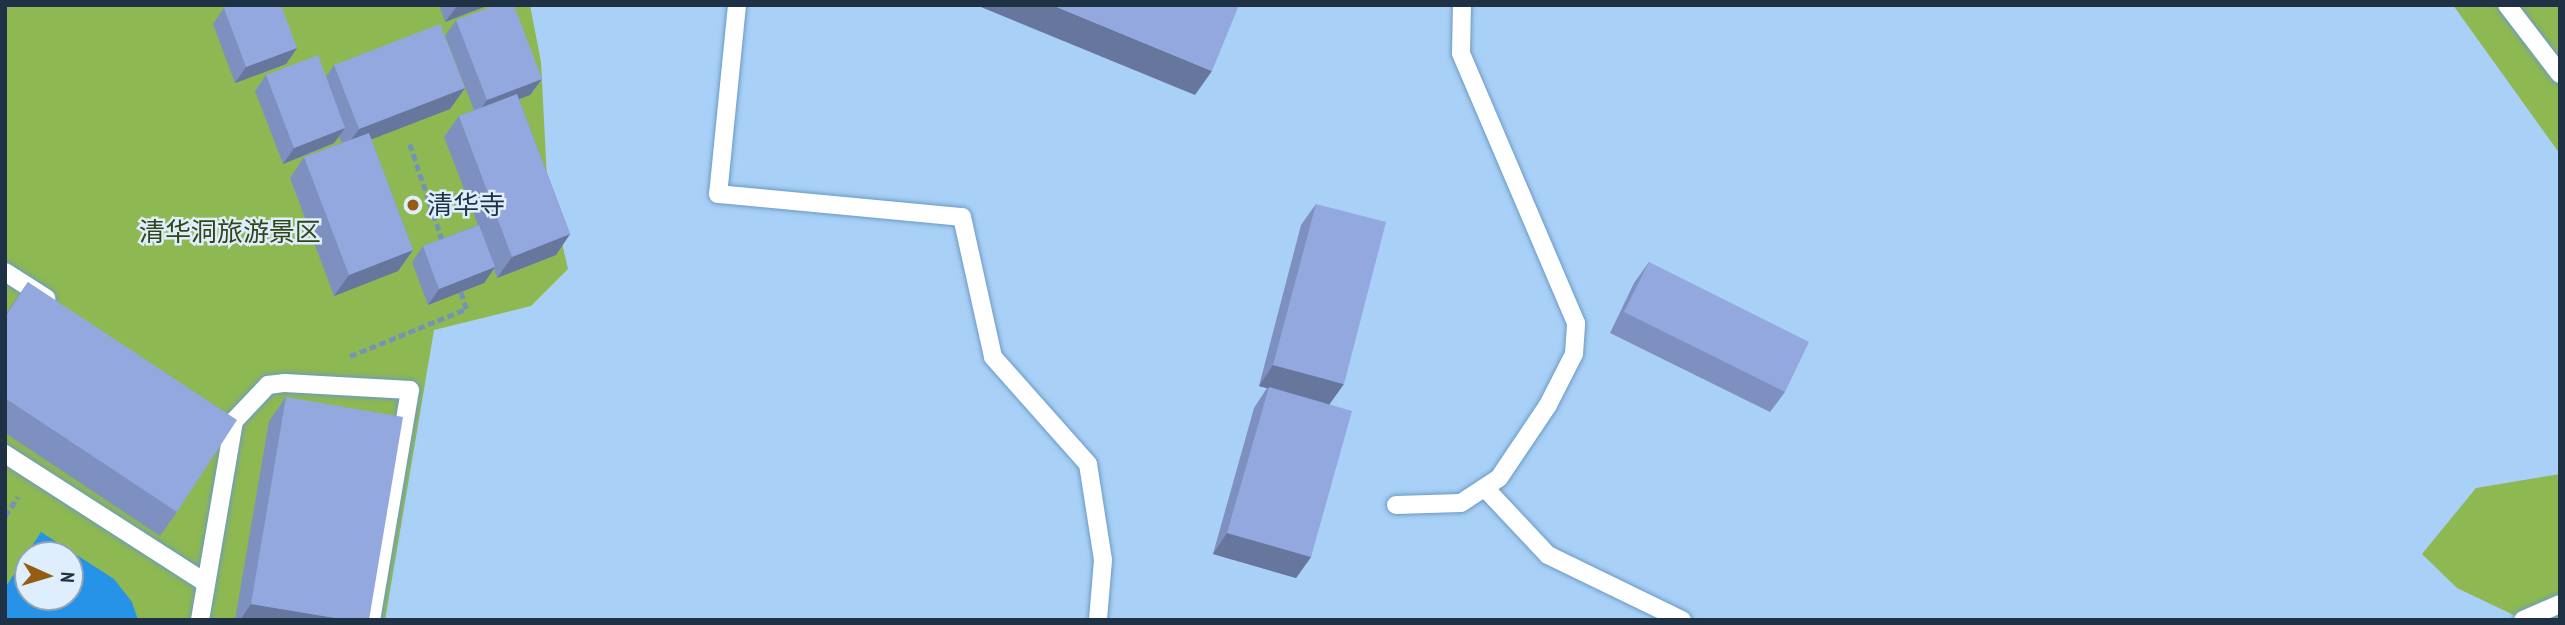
<!DOCTYPE html>
<html>
<head>
<meta charset="utf-8">
<style>
	body { margin:0 }
	#map { position:relative; width:2565px; height:625px; overflow:hidden; background:#a9d0f6; font-family:"PT Sans Narrow","Noto Sans SC",sans-serif }
	div>[style] { position:absolute }
	.green>* { inset:0; background:#8eb851 }
	.water>* { inset:0; background:#2693e9 }
	.path>* { height:4.5px; margin-top:-2.25px; transform-origin:0; background:repeating-linear-gradient(90deg,#7494b3 0 7px,transparent 0 10.5px) }
	.roads { filter:drop-shadow(0 0 2px #6a9ac6) drop-shadow(0 0 2px #6a9ac6) }
	.lane>* { height:18px; margin:-9px; padding:0 9px; transform-origin:9px; border-radius:9px; background:#fff }
	.wall>* { inset:0; background:#7e90c0 }
	.shaded-wall>* { inset:0; background:#66769c }
	.building>* { inset:0; background:#92a8df }
	.dots>* { width:19px; height:19px; translate:-50% -50%; box-sizing:border-box; border:4px solid #dfeefd; border-radius:50% }
	span { translate:-50% -50%; white-space:nowrap; text-align:center; line-height:1.15; -webkit-text-stroke:5px #dfeefd; paint-order:stroke }
	.poi-label { font-size:26px; color:#1f3245 }
	.left { translate:0 -50%; text-align:left }
	.park-label { font-size:26px; color:#324515 }
	.frame { position:absolute; inset:0; border:7px solid #1f3245; pointer-events:none }
	.north { position:absolute; left:14px; top:541px; width:70px; height:70px; box-sizing:border-box; background:#dfeefd; border:2px solid #92a3b3; border-radius:50%; rotate:94deg; font-size:19px; font-weight:700; line-height:28px; text-align:center; color:#1f3245 }
	.north::after { content:''; display:block; margin:auto; width:24px; height:32px; background:#935d13; clip-path:polygon(50% 0,100% 100%,50% 72%,0 100%) }
</style>
</head>
<body>
<div id="map">
	<div class="green">
		<i style="clip-path:polygon(evenodd,5px 5px,530px 5px,541px 62px,547px 179px,568px 269px,531px 306px,434px 330px,385px 620px,5px 620px,5px 5px,28px 555px,70px 555px,70px 597px,28px 597px,28px 555px)"></i>
		<i style="clip-path:polygon(2453px 5px,2560px 5px,2560px 154px)"></i>
		<i style="clip-path:polygon(2560px 474px,2560px 620px,2524px 620px,2457px 588px,2422px 554px,2476px 488px)"></i>
	</div>
	<div class="water">
		<i style="clip-path:polygon(evenodd,41px 532px,114px 579px,132px 602px,138px 620px,5px 620px,5px 588px,41px 532px,28px 555px,70px 555px,70px 597px,28px 597px,28px 555px)"></i>
	</div>
	<div class="path">
		<i style="left:410px;top:144px;width:103px;rotate:71.4deg"></i>
		<i style="left:350px;top:356px;width:125px;rotate:-22.1deg"></i>
		<i style="left:466px;top:309px;width:23px;rotate:-108deg"></i>
		<i style="left:5px;top:516px;width:23px;rotate:-56deg"></i>
	</div>
	<div class="roads">
		<div class="lane">
			<i style="left:737px;top:5px;width:190px;rotate:95.7deg"></i>
			<i style="left:718px;top:194px;width:245px;rotate:5.4deg"></i>
			<i style="left:962px;top:217px;width:143px;rotate:77.5deg"></i>
			<i style="left:993px;top:357px;width:143px;rotate:48.4deg"></i>
			<i style="left:1088px;top:464px;width:97px;rotate:81.1deg"></i>
			<i style="left:1103px;top:560px;width:60px;rotate:94.8deg"></i>
			<i style="left:2507px;top:5px;width:87px;rotate:52.5deg"></i>
			<i style="left:5px;top:272px;width:49px;rotate:32.4deg"></i>
			<i style="left:5px;top:454px;width:239px;rotate:32.7deg"></i>
			<i style="left:1485px;top:488px;width:92px;rotate:46.8deg"></i>
			<i style="left:1548px;top:555px;width:149px;rotate:25.9deg"></i>
			<i style="left:1396px;top:505px;width:65px;rotate:-1.8deg"></i>
			<i style="left:1461px;top:503px;width:45px;rotate:-33.3deg"></i>
			<i style="left:1499px;top:478px;width:88px;rotate:-56.1deg"></i>
			<i style="left:1548px;top:405px;width:57px;rotate:-63deg"></i>
			<i style="left:1574px;top:354px;width:31px;rotate:-86deg"></i>
			<i style="left:1576px;top:323px;width:293px;rotate:-113.1deg"></i>
			<i style="left:1461px;top:53px;width:48px;rotate:-88.8deg"></i>
			<i style="left:200px;top:620px;width:202px;rotate:-80.3deg"></i>
			<i style="left:234px;top:421px;width:50px;rotate:-46.6deg"></i>
			<i style="left:268px;top:385px;width:17px;rotate:-7deg"></i>
			<i style="left:285px;top:383px;width:125px;rotate:3.2deg"></i>
			<i style="left:410px;top:390px;width:233px;rotate:99.6deg"></i>
			<i style="left:2523px;top:620px;width:40px;rotate:-23.4deg"></i>
		</div>
	</div>
	<div class="wall">
		<i style="clip-path:polygon(439px 5px,489px 5px,445px 22px)"></i>
		<i style="clip-path:polygon(224px 8px,297px 48px,286px 64px,235px 83px,213px 24px)"></i>
		<i style="clip-path:polygon(456px 20px,542px 79px,530px 95px,519px 99px,570px 234px,556px 255px,497px 278px,494px 269px,484px 283px,428px 305px,412px 262px,423px 246px,478px 225px,444px 137px,459px 116px,474px 110px,445px 36px)"></i>
		<i style="clip-path:polygon(334px 65px,465px 88px,450px 109px,371px 139px,413px 250px,398px 271px,334px 296px,290px 178px,304px 157px,342px 143px,339px 136px,334px 143px,283px 164px,255px 91px,266px 75px,326px 77px)"></i>
		<i style="clip-path:polygon(1316px 204px,1330px 404px,1311px 557px,1296px 578px,1213px 554px,1254px 408px,1267px 388px,1259px 386px,1301px 225px)"></i>
		<i style="clip-path:polygon(1649px 262px,1785px 392px,1770px 412px,1610px 333px,1634px 283px)"></i>
		<i style="clip-path:polygon(28px 282px,177px 512px,160px 536px,5px 433px,5px 315px)"></i>
		<i style="clip-path:polygon(286px 397px,369px 620px,235px 620px,269px 421px)"></i>
	</div>
	<div class="shaded-wall">
		<i style="clip-path:polygon(458px 5px,489px 5px,445px 22px)"></i>
		<i style="clip-path:polygon(976px 5px,1052px 5px,1212px 71px,1195px 95px)"></i>
		<i style="clip-path:polygon(297px 48px,286px 64px,235px 83px,246px 67px)"></i>
		<i style="clip-path:polygon(542px 79px,530px 95px,476px 116px,487px 100px)"></i>
		<i style="clip-path:polygon(465px 88px,450px 109px,344px 150px,359px 129px)"></i>
		<i style="clip-path:polygon(345px 128px,334px 143px,283px 164px,294px 148px)"></i>
		<i style="clip-path:polygon(570px 234px,556px 255px,497px 278px,512px 257px)"></i>
		<i style="clip-path:polygon(413px 250px,398px 271px,334px 296px,349px 275px)"></i>
		<i style="clip-path:polygon(495px 267px,484px 283px,428px 305px,439px 289px)"></i>
		<i style="clip-path:polygon(1273px 365px,1344px 384px,1329px 405px,1259px 386px)"></i>
		<i style="clip-path:polygon(1227px 533px,1311px 557px,1296px 578px,1213px 554px)"></i>
		<i style="clip-path:polygon(251px 604px,347px 620px,240px 620px)"></i>
	</div>
	<div class="building">
		<i style="clip-path:polygon(232px 5px,281px 5px,297px 48px,246px 67px,224px 8px)"></i>
		<i style="clip-path:polygon(496px 5px,514px 5px,542px 79px,487px 100px,456px 20px)"></i>
		<i style="clip-path:polygon(1052px 5px,1239px 5px,1212px 71px)"></i>
		<i style="clip-path:polygon(440px 24px,465px 88px,359px 129px,334px 65px)"></i>
		<i style="clip-path:polygon(318px 55px,345px 128px,294px 148px,266px 75px)"></i>
		<i style="clip-path:polygon(517px 94px,570px 234px,512px 257px,459px 116px)"></i>
		<i style="clip-path:polygon(369px 133px,413px 250px,349px 275px,304px 157px)"></i>
		<i style="clip-path:polygon(1316px 204px,1386px 222px,1344px 384px,1273px 365px)"></i>
		<i style="clip-path:polygon(479px 225px,495px 267px,439px 289px,423px 246px)"></i>
		<i style="clip-path:polygon(1649px 262px,1809px 342px,1785px 392px,1624px 312px)"></i>
		<i style="clip-path:polygon(28px 282px,237px 420px,177px 512px,5px 398px,5px 317px)"></i>
		<i style="clip-path:polygon(1269px 387px,1352px 411px,1311px 557px,1227px 533px)"></i>
		<i style="clip-path:polygon(286px 397px,403px 417px,369px 620px,347px 620px,251px 604px)"></i>
	</div>
	<div class="dots">
		<i style="left:413px;top:205px;background:#935d13"></i>
	</div>
	<div class="poi-label">
		<span class="left" style="left:427px;top:205px">清华寺</span>
	</div>
	<div class="park-label">
		<span style="left:230px;top:232px">清华洞旅游景区</span>
	</div>
	<div class="frame"></div>
	<div class="north">N</div>
</div>
</body>
</html>
